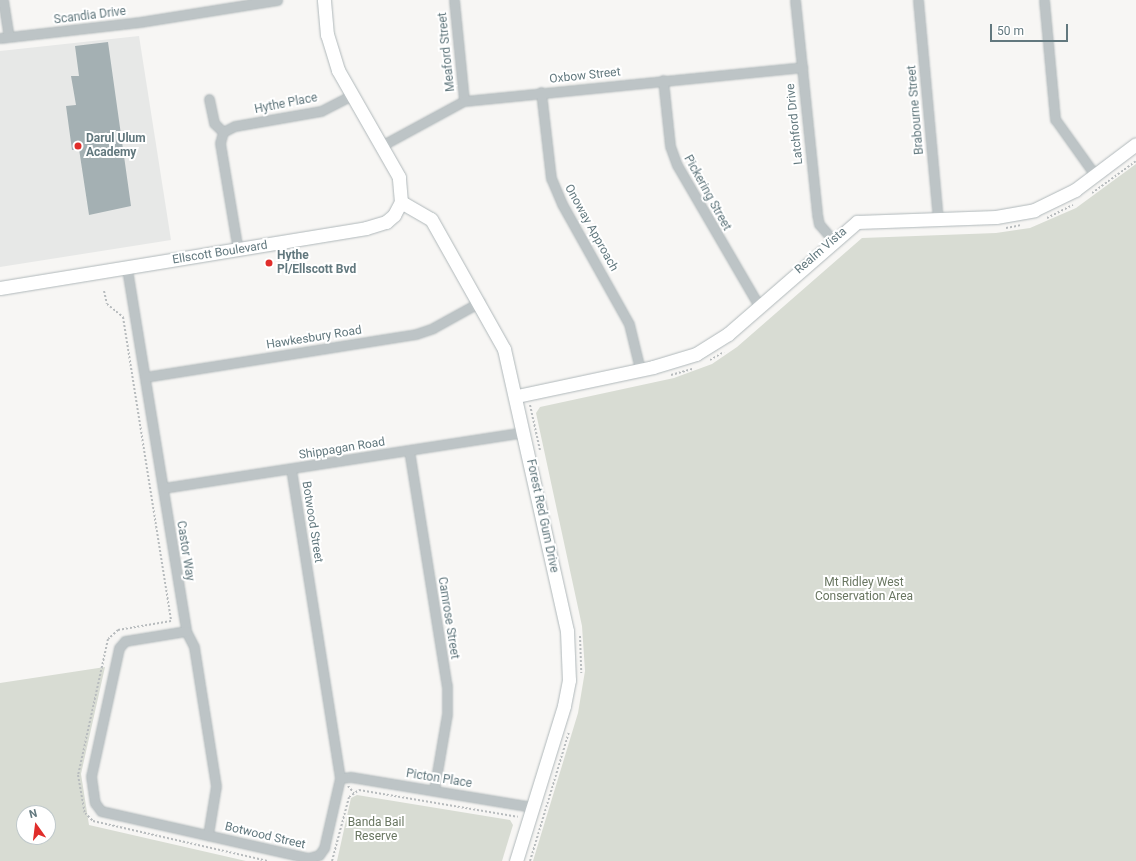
<!DOCTYPE html>
<html>
<head>
<meta charset="utf-8">
<style>
	body { margin:0 }
	#map { position:relative; width:1136px; height:861px; overflow:hidden; background:#f7f6f4; font-family:Roboto,sans-serif }
	div>[style] { position:absolute }
	.built>* { inset:0; background:#e7e8e7 }
	.green>* { inset:0; background:#d8dcd3 }
	.building>* { inset:0; background:#a4b0b3 }
	.path>* { height:2px; margin-top:-1px; transform-origin:0; background:repeating-linear-gradient(90deg,#b8bcbe 0 2px,transparent 0 4px) }
	.roads { filter:drop-shadow(0 0 1px #b0b8ba) drop-shadow(0 0 1px #b0b8ba) }
	.street>* { height:9px; margin:-4.5px; padding:0 4.5px; transform-origin:4.5px; border-radius:4.5px; background:#bdc4c6 }
	.secondary>* { height:13px; margin:-6.5px; padding:0 6.5px; transform-origin:6.5px; border-radius:6.5px; background:#fff }
	.dots>* { width:11px; height:11px; translate:-50% -50%; box-sizing:border-box; border:2px solid #fff; border-radius:50% }
	span { translate:-50% -50%; white-space:nowrap; text-align:center; line-height:1.15; -webkit-text-stroke:4px #fff; paint-order:stroke }
	.street-label { font-size:12px; color:#62787e }
	.poi-label { font-size:12px; color:#62787e; font-weight:700 }
	.left { translate:0 -50%; text-align:left }
	.park-label { font-size:12px; color:#697661 }
	.north { position:absolute; left:16px; top:805px; width:40px; height:40px; box-sizing:border-box; background:#fff; border:1px solid #c0c9cb; border-radius:50%; rotate:346deg; font-size:11px; font-weight:700; line-height:16px; text-align:center; color:#62787e }
	.north::after { content:''; display:block; margin:auto; width:14px; height:18px; background:#e02d2a; clip-path:polygon(50% 0,100% 100%,50% 72%,0 100%) }
	.scale { position:absolute; left:990px; top:24px; width:78px; height:18px; box-sizing:border-box; border:2px solid #62787e; border-top:0; padding-left:5px; font-size:12px; line-height:14px; white-space:nowrap; color:#62787e; -webkit-text-stroke:3px #fff; paint-order:stroke }
</style>
</head>
<body>
<div id="map">
	<div class="built">
		<i style="clip-path:polygon(139px 36px,171px 240px,0 267px,0 51px)"></i>
	</div>
	<div class="green">
		<i style="clip-path:polygon(1136px 164px,1136px 861px,533px 861px,578px 713px,585px 671px,582px 626px,536px 413px,540px 407px,674px 378px,712px 364px,737px 347px,862px 238px,996px 233px,1030px 228px,1076px 208px)"></i>
		<i style="clip-path:polygon(evenodd,105px 667px,81px 774px,89px 825px,246px 861px,0 861px,0 683px,105px 667px,24px 813px,48px 813px,48px 837px,24px 837px,24px 813px)"></i>
		<i style="clip-path:polygon(357px 795px,510px 820px,513px 825px,502px 861px,337px 861px,351px 798px)"></i>
	</div>
	<div class="building">
		<i style="clip-path:polygon(108px 42px,131px 206px,89px 215px,79px 149px,72px 150px,66px 106px,76px 105px,71px 76px,79px 76px,75px 46px)"></i>
	</div>
	<div class="path">
		<i style="left:1092px;top:193px;width:54px;rotate:-36deg"></i>
		<i style="left:1047px;top:218px;width:29px;rotate:-27deg"></i>
		<i style="left:1006px;top:228px;width:15px;rotate:-11deg"></i>
		<i style="left:104px;top:291px;width:13px;rotate:77deg"></i>
		<i style="left:107px;top:304px;width:21px;rotate:39deg"></i>
		<i style="left:123px;top:317px;width:308px;rotate:81deg"></i>
		<i style="left:171px;top:621px;width:54px;rotate:170.4deg"></i>
		<i style="left:118px;top:630px;width:13px;rotate:138deg"></i>
		<i style="left:108px;top:639px;width:139px;rotate:102.4deg"></i>
		<i style="left:78px;top:775px;width:39px;rotate:80deg"></i>
		<i style="left:85px;top:813px;width:11px;rotate:45deg"></i>
		<i style="left:93px;top:821px;width:180px;rotate:12.9deg"></i>
		<i style="left:710px;top:360px;width:16px;rotate:-30deg"></i>
		<i style="left:671px;top:375px;width:22px;rotate:-16deg"></i>
		<i style="left:530px;top:405px;width:46px;rotate:77.5deg"></i>
		<i style="left:580px;top:636px;width:37px;rotate:88deg"></i>
		<i style="left:348px;top:786px;width:9px;rotate:49deg"></i>
		<i style="left:332px;top:861px;width:66px;rotate:-75.1deg"></i>
		<i style="left:349px;top:797px;width:12px;rotate:-35deg"></i>
		<i style="left:359px;top:790px;width:161px;rotate:9.6deg"></i>
		<i style="left:530px;top:861px;width:135px;rotate:-73.2deg"></i>
	</div>
	<div class="roads">
		<div class="street">
			<i style="left:3px;top:0;width:37px;rotate:81deg"></i>
			<i style="left:454px;top:0;width:101px;rotate:84.3deg"></i>
			<i style="left:795px;top:0;width:215px;rotate:84.1deg"></i>
			<i style="left:817px;top:214px;width:10px;rotate:79deg"></i>
			<i style="left:819px;top:224px;width:21px;rotate:49deg"></i>
			<i style="left:918px;top:0;width:219px;rotate:84.8deg"></i>
			<i style="left:1044px;top:0;width:120px;rotate:84.7deg"></i>
			<i style="left:1055px;top:119px;width:69px;rotate:54.5deg"></i>
			<i style="left:0;top:38px;width:141px;rotate:-6.5deg"></i>
			<i style="left:140px;top:22px;width:139px;rotate:-9.1deg"></i>
			<i style="left:663px;top:80px;width:66px;rotate:83.9deg"></i>
			<i style="left:670px;top:146px;width:20px;rotate:70deg"></i>
			<i style="left:677px;top:165px;width:163px;rotate:59.8deg"></i>
			<i style="left:541px;top:92px;width:87px;rotate:83.4deg"></i>
			<i style="left:551px;top:178px;width:28px;rotate:67deg"></i>
			<i style="left:562px;top:204px;width:137px;rotate:60.8deg"></i>
			<i style="left:629px;top:324px;width:46px;rotate:76.3deg"></i>
			<i style="left:209px;top:99px;width:25px;rotate:78deg"></i>
			<i style="left:214px;top:123px;width:13px;rotate:45deg"></i>
			<i style="left:223px;top:132px;width:11px;rotate:105deg"></i>
			<i style="left:220px;top:143px;width:109px;rotate:80.5deg"></i>
			<i style="left:223px;top:132px;width:13px;rotate:-27deg"></i>
			<i style="left:235px;top:126px;width:87px;rotate:-9.9deg"></i>
			<i style="left:321px;top:111px;width:35px;rotate:-27deg"></i>
			<i style="left:381px;top:146px;width:94px;rotate:-28.5deg"></i>
			<i style="left:464px;top:101px;width:340px;rotate:-5.7deg"></i>
			<i style="left:127px;top:269px;width:367px;rotate:80.7deg"></i>
			<i style="left:186px;top:631px;width:18px;rotate:63deg"></i>
			<i style="left:194px;top:647px;width:141px;rotate:81deg"></i>
			<i style="left:216px;top:786px;width:50px;rotate:99.3deg"></i>
			<i style="left:145px;top:377px;width:274px;rotate:-9deg"></i>
			<i style="left:416px;top:334px;width:18px;rotate:-19deg"></i>
			<i style="left:433px;top:328px;width:54px;rotate:-29deg"></i>
			<i style="left:409px;top:450px;width:239px;rotate:80.9deg"></i>
			<i style="left:447px;top:686px;width:28px;rotate:90deg"></i>
			<i style="left:447px;top:714px;width:77px;rotate:99.7deg"></i>
			<i style="left:163px;top:488px;width:365px;rotate:-8.8deg"></i>
			<i style="left:186px;top:631px;width:62px;rotate:170.7deg"></i>
			<i style="left:125px;top:641px;width:9px;rotate:131deg"></i>
			<i style="left:119px;top:648px;width:131px;rotate:102.3deg"></i>
			<i style="left:91px;top:776px;width:27px;rotate:82deg"></i>
			<i style="left:95px;top:803px;width:10px;rotate:53deg"></i>
			<i style="left:101px;top:811px;width:212px;rotate:12.8deg"></i>
			<i style="left:308px;top:858px;width:11px;rotate:-15deg"></i>
			<i style="left:319px;top:855px;width:9px;rotate:-54deg"></i>
			<i style="left:324px;top:848px;width:72px;rotate:-77.1deg"></i>
			<i style="left:340px;top:778px;width:313px;rotate:-99deg"></i>
			<i style="left:340px;top:778px;width:11px;rotate:-5deg"></i>
			<i style="left:351px;top:777px;width:184px;rotate:9.4deg"></i>
		</div>
		<div class="secondary">
			<i style="left:401px;top:202px;width:34px;rotate:30deg"></i>
			<i style="left:431px;top:219px;width:149px;rotate:60.7deg"></i>
			<i style="left:504px;top:349px;width:289px;rotate:77.4deg"></i>
			<i style="left:567px;top:631px;width:49px;rotate:87.7deg"></i>
			<i style="left:569px;top:680px;width:26px;rotate:101deg"></i>
			<i style="left:564px;top:706px;width:162px;rotate:107.2deg"></i>
			<i style="left:0;top:288px;width:371px;rotate:-9.3deg"></i>
			<i style="left:366px;top:228px;width:21px;rotate:-17deg"></i>
			<i style="left:386px;top:222px;width:11px;rotate:-41deg"></i>
			<i style="left:394px;top:215px;width:15px;rotate:-62deg"></i>
			<i style="left:401px;top:202px;width:25px;rotate:-95deg"></i>
			<i style="left:399px;top:177px;width:123px;rotate:-119.7deg"></i>
			<i style="left:338px;top:70px;width:37px;rotate:-107deg"></i>
			<i style="left:327px;top:35px;width:35px;rotate:-95deg"></i>
			<i style="left:517px;top:396px;width:139px;rotate:-12deg"></i>
			<i style="left:653px;top:367px;width:45px;rotate:-16.8deg"></i>
			<i style="left:696px;top:354px;width:38px;rotate:-32deg"></i>
			<i style="left:728px;top:334px;width:171px;rotate:-41deg"></i>
			<i style="left:857px;top:222px;width:139px;rotate:-2.1deg"></i>
			<i style="left:996px;top:217px;width:39px;rotate:-10deg"></i>
			<i style="left:1034px;top:210px;width:46px;rotate:-26deg"></i>
			<i style="left:1075px;top:190px;width:76px;rotate:-37deg"></i>
		</div>
	</div>
	<div class="dots">
		<i style="left:78px;top:146px;background:#e02d2a"></i>
		<i style="left:269px;top:263px;background:#e02d2a"></i>
	</div>
	<div class="street-label">
		<span style="left:90px;top:16px;rotate:-7deg">Scandia Drive</span>
		<span style="left:447px;top:52px;rotate:-96deg">Meaford Street</span>
		<span style="left:585px;top:76px;rotate:-6deg">Oxbow Street</span>
		<span style="left:286px;top:104px;rotate:-11deg">Hythe Place</span>
		<span style="left:916px;top:110px;rotate:-95deg">Brabourne Street</span>
		<span style="left:795px;top:124px;rotate:-96deg">Latchford Drive</span>
		<span style="left:707px;top:193px;rotate:61deg">Pickering Street</span>
		<span style="left:591px;top:228px;rotate:61deg">Onoway Approach</span>
		<span style="left:821px;top:251px;rotate:-41deg">Realm Vista</span>
		<span style="left:220px;top:253px;rotate:-9deg">Ellscott Boulevard</span>
		<span style="left:314px;top:338px;rotate:-9deg">Hawkesbury Road</span>
		<span style="left:342px;top:449px;rotate:-9deg">Shippagan Road</span>
		<span style="left:542px;top:516px;rotate:78deg">Forest Red Gum Drive</span>
		<span style="left:312px;top:522px;rotate:81deg">Botwood Street</span>
		<span style="left:185px;top:551px;rotate:81deg">Castor Way</span>
		<span style="left:448px;top:618px;rotate:81deg">Camrose Street</span>
		<span style="left:439px;top:779px;rotate:9deg">Picton Place</span>
		<span style="left:265px;top:836px;rotate:13deg">Botwood Street</span>
	</div>
	<div class="poi-label">
		<span class="left" style="left:86px;top:146px">Darul Ulum<br>Academy</span>
		<span class="left" style="left:277px;top:263px">Hythe<br>Pl/Ellscott Bvd</span>
	</div>
	<div class="park-label">
		<span style="left:864px;top:590px">Mt Ridley West<br>Conservation Area</span>
		<span style="left:376px;top:830px">Banda Bail<br>Reserve</span>
	</div>
	<div class="north">N</div>
	<div class="scale">50 m</div>
</div>
</body>
</html>
